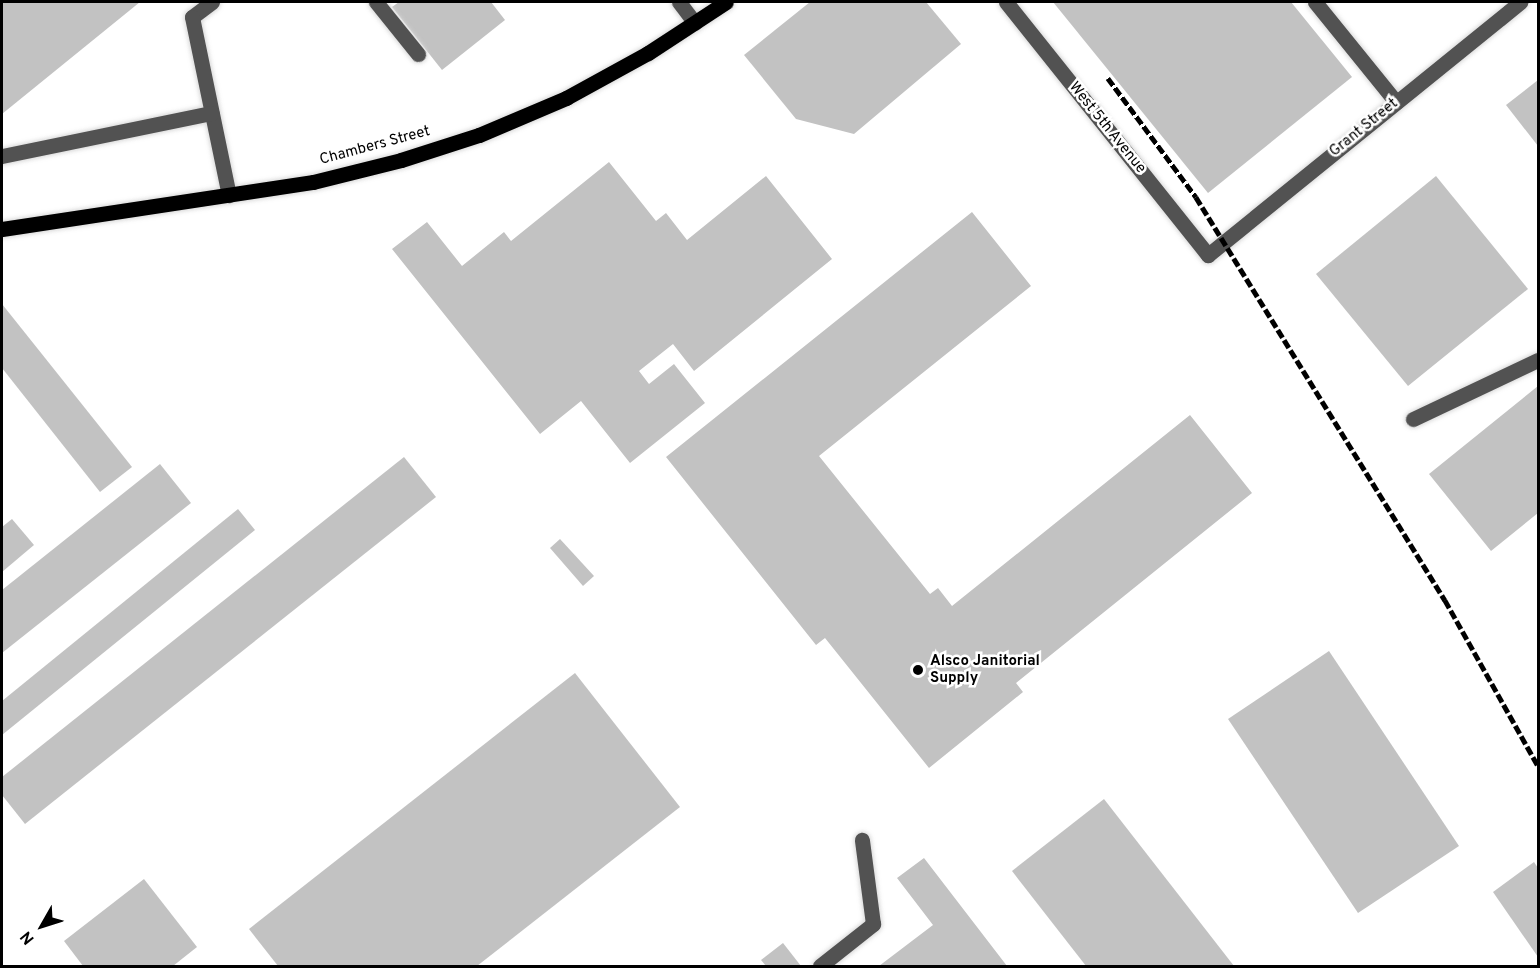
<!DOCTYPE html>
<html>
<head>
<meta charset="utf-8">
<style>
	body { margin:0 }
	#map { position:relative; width:1540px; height:968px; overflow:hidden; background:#fff; font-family:Overpass,sans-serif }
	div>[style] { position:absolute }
	.building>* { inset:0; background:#c2c2c2 }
	.roads { filter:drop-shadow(0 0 2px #dbdbdb) drop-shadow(0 0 2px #dbdbdb) }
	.minor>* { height:15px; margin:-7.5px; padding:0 7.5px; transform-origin:7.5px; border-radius:7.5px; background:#525252 }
	.major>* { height:15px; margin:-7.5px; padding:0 7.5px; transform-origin:7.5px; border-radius:7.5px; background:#000 }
	.rail>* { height:4.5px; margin-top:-2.25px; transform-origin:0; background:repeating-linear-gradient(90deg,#000 0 9px,transparent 0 12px) }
	.dots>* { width:16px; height:16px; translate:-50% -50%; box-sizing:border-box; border:3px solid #fff; border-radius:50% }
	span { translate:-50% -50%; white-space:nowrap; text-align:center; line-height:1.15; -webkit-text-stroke:5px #fff; paint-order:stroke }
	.street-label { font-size:15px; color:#000 }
	.poi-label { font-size:15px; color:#000; font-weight:700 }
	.left { translate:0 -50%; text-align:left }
	.frame { position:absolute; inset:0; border:3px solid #000; pointer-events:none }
	.north { position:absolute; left:12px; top:896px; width:60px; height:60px; -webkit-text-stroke:4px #fff; paint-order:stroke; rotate:231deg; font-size:16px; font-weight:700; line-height:24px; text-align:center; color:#000 }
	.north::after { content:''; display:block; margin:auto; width:21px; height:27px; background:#000; clip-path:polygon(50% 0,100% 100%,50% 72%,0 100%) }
</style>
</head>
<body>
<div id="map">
	<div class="building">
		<i style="clip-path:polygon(2px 2px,140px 2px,2px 114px)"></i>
		<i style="clip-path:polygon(399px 2px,491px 2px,505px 20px,442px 70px,392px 7px)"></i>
		<i style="clip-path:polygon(810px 2px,926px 2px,961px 44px,854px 134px,796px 119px,744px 55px)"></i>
		<i style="clip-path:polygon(1053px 2px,1291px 2px,1352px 77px,1208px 193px)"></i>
		<i style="clip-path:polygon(1538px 80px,1538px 146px,1506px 105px)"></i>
		<i style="clip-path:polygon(609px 162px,656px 221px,666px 213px,687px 240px,766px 176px,832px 259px,694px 371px,673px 344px,639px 371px,649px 384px,674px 364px,705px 403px,630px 463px,581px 401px,540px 434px,392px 249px,427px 222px,462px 266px,504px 232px,511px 241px)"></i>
		<i style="clip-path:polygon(1436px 176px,1528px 289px,1408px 386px,1316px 274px)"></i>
		<i style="clip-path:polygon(972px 212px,1031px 286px,819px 456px,930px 594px,938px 588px,952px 606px,1190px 415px,1252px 493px,1016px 683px,1023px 692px,929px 768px,825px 638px,816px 645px,666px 457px)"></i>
		<i style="clip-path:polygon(2px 304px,132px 467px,100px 492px,2px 368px)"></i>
		<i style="clip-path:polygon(1538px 386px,1538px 513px,1491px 551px,1429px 474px)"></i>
		<i style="clip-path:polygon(404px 457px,436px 497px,25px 824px,2px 795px,2px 777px)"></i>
		<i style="clip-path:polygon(160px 464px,191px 503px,2px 653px,2px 590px)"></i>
		<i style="clip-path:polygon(238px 509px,255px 530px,2px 735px,2px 701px)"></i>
		<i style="clip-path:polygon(12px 519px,34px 545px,2px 572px,2px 527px)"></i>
		<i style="clip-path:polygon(560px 539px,594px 576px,583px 586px,550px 548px)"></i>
		<i style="clip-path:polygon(1329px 651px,1459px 846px,1358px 913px,1228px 719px)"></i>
		<i style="clip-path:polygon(575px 673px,680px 807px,477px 966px,278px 966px,249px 929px)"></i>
		<i style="clip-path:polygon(1104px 799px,1234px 966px,1086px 966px,1012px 871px)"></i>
		<i style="clip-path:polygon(924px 858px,1007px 966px,879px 966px,933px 925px,897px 878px)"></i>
		<i style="clip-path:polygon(1534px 862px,1538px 868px,1538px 957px,1493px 892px)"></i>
		<i style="clip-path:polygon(144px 879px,197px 947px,173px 966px,83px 966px,64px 941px)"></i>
		<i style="clip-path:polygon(783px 943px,801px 966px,766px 966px,761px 960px)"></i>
	</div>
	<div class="roads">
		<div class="minor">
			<i style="left:212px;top:2px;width:25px;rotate:143deg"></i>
			<i style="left:192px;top:17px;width:182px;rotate:78.3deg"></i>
			<i style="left:376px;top:2px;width:67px;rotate:51.1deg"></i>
			<i style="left:679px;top:2px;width:26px;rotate:53deg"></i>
			<i style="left:1006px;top:2px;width:324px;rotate:51.4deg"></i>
			<i style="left:1208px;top:255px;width:402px;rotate:-39deg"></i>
			<i style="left:1315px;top:2px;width:129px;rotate:51deg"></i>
			<i style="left:2px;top:156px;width:214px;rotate:-11.6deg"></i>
			<i style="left:1413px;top:419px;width:138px;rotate:-25.3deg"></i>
			<i style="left:820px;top:966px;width:68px;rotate:-38.4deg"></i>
			<i style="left:873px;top:924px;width:85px;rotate:-97.5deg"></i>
		</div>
		<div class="major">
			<i style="left:2px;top:229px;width:315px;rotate:-8.6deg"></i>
			<i style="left:313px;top:182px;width:91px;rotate:-14deg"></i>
			<i style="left:401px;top:160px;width:82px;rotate:-17.8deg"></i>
			<i style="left:479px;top:135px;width:95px;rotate:-23deg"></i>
			<i style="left:566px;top:98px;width:94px;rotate:-28.8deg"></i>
			<i style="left:648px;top:53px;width:93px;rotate:-33.2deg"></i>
		</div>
	</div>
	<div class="rail">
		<i style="left:1108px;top:78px;width:148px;rotate:53.5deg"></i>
		<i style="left:1196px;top:197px;width:474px;rotate:58.3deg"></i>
		<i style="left:1445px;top:600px;width:190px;rotate:60.7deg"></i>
	</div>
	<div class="dots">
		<i style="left:918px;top:670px;background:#000"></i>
	</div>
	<div class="street-label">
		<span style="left:1107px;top:128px;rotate:51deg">West 5th Avenue</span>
		<span style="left:1364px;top:128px;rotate:-39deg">Grant Street</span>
		<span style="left:375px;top:146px;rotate:-15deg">Chambers Street</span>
	</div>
	<div class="poi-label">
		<span class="left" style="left:930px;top:670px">Alsco Janitorial<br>Supply</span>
	</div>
	<div class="frame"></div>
	<div class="north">N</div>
</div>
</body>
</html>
